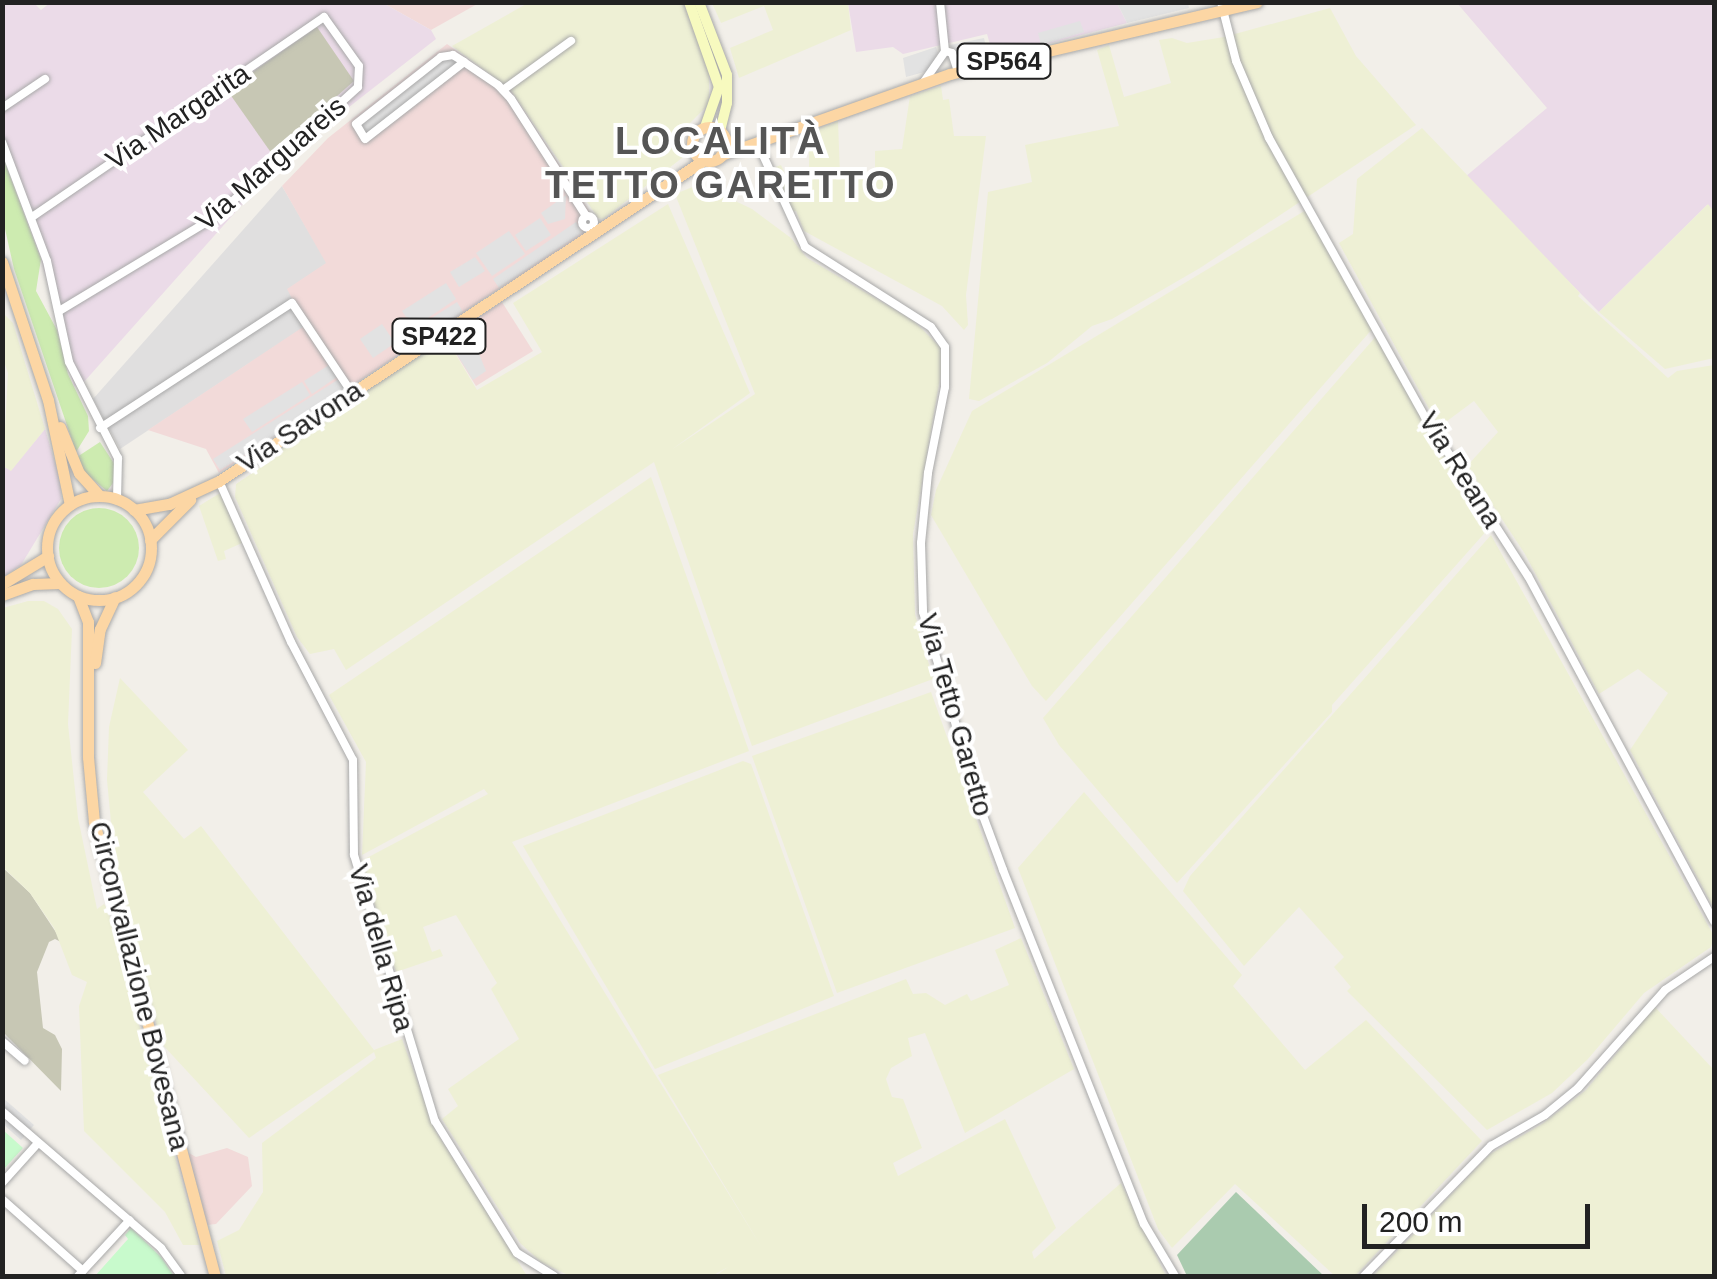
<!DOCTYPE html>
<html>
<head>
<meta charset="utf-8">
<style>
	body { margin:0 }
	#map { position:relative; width:1717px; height:1279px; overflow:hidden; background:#f2efe9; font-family:Helvetica,sans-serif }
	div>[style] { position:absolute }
	.residential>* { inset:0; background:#e0dfdf }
	.commercial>* { inset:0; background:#f2dad9 }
	.industrial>* { inset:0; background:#ebdbe8 }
	.construction>* { inset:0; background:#c7c7b4 }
	.farmland>* { inset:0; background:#eef0d5 }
	.grass>* { inset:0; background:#cdebb0 }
	.round { border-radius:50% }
	.cemetery>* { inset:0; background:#aacbaf }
	.park>* { inset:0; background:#c8facc }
	.parking>* { inset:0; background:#e2e2e2 }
	.roads { filter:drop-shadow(0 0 2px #a9a9a9) drop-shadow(0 0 2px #a9a9a9) }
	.street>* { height:8px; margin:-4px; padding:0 4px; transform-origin:4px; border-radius:4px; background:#fff }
	.street>.ring { margin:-4px; padding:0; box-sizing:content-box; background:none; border:8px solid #fff; border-radius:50% }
	.secondary>* { height:10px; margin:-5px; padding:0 5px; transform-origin:5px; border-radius:5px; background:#f7fabf }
	.primary>* { height:11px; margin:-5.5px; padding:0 5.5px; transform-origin:5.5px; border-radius:5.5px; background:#fcd6a4 }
	.primary>.ring { margin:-5.5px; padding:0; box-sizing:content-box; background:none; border:11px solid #fcd6a4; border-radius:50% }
	span { translate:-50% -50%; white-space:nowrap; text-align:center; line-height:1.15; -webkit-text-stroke:8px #fff; paint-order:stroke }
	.shield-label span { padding:2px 8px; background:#fff; border:2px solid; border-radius:8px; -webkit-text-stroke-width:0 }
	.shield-label { font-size:25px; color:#222; font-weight:700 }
	.street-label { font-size:28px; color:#222 }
	.district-label { font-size:38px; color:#555; font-weight:700; letter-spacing:2.5px }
	.frame { position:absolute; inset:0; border:5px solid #222; pointer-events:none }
	.scale { position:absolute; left:1362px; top:1204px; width:228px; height:45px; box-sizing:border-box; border:5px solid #222; border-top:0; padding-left:12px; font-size:30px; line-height:35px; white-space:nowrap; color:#222; -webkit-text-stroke:8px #fff; paint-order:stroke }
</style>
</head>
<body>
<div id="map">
	<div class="residential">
		<i style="clip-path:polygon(282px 186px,327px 263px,307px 325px,120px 449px,93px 399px)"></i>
	</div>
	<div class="commercial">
		<i style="clip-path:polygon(383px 3px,479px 3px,431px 30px)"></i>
		<i style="clip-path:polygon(447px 44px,510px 89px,598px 224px,219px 473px,206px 449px,148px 430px,306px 325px,287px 289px,326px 263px,282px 186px,328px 138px)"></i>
		<i style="clip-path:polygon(502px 302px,533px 351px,476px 386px,446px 338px)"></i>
		<i style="clip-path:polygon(227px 1148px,248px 1157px,252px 1186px,216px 1224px,207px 1225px,187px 1152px,196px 1157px)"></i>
	</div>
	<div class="industrial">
		<i style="clip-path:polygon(51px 2px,383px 3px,431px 30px,436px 39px,326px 125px,239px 208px,83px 383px,74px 387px,41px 259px,3px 155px,3px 3px,34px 3px,41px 10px)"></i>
		<i style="clip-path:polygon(848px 3px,1122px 3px,1118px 5px,1127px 23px,994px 58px,987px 34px,903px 54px,893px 47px,856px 52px)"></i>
		<i style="clip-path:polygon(1457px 3px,1714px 3px,1714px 212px,1707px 205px,1599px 312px,1465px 177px,1547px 108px)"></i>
		<i style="clip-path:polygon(45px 429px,60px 480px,61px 499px,21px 565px,3px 577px,2px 466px,11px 470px)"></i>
	</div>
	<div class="construction">
		<i style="clip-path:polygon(317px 27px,354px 81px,272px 154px,227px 90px)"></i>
		<i style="clip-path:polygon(2px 867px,30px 893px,63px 943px,55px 939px,49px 942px,37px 972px,43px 1028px,55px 1035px,62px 1049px,61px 1091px,3px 1032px)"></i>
	</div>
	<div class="farmland">
		<i style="clip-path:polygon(528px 3px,683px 3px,709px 66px,709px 104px,676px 137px,682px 158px,603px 219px,598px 218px,510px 89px,452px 46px)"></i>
		<i style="clip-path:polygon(712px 3px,848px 3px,851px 30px,739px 78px,730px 48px,773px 30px,764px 6px,721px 23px)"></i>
		<i style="clip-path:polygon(1330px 8px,1356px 56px,1416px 125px,1200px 268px,1112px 319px,1092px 326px,1047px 363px,979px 401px,969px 399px,988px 192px,1032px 182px,1025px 145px,1119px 126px,1097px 50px,1109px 45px,1124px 97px,1171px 83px,1159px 40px,1172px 38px,1187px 43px,1224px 37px)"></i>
		<i style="clip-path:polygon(941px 86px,943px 100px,949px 99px,954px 136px,986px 136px,966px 295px,968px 325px,964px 330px,942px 306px,804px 231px,796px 211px,790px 212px,772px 168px,781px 165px,787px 178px,809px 176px,809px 140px,817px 129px,838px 121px,840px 175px,875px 176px,875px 151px,902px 149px,910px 96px)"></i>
		<i style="clip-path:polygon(1422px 128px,1580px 293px,1578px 296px,1668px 378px,1677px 371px,1714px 365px,1714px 909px,1630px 750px,1668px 693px,1638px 669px,1599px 694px,1525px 554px,1467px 466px,1498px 432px,1474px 401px,1439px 427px,1339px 243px,1353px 234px,1357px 179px)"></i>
		<i style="clip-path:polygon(700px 184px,752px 209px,791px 238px,807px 258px,914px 321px,940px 347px,942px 367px,913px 534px,915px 614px,933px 679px,752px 746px,654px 462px,346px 670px,334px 649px,310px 654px,297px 637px,235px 497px,236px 484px,264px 465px,262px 460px,446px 338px,477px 390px,542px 352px,513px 303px,668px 204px,750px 393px,671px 450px,755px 394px,675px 194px)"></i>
		<i style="clip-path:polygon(1708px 204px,1714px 212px,1714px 358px,1665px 369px,1599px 312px)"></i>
		<i style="clip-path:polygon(1306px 210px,1374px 327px,1046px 701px,1032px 686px,931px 515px,936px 490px,972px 411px)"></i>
		<i style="clip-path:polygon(3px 313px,13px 323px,45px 429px,11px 471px,3px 466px,8px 373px,3px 359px)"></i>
		<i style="clip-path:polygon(1378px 334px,1489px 528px,1332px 705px,1332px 712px,1177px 883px,1059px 745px,1043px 718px)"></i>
		<i style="clip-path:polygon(651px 477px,749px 751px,512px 842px,762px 1248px,658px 1075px,906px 979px,913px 994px,926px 993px,945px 1005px,967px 994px,971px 1001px,1009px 985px,995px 950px,1021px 938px,1074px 1069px,965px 1133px,925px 1033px,908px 1038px,912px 1056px,891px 1068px,886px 1079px,892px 1097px,903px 1099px,922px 1148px,893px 1163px,898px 1176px,1005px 1119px,1056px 1228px,1032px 1252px,1034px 1259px,1121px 1183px,1166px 1276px,715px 1276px,728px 1267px,712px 1276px,570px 1276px,541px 1262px,520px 1243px,442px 1119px,458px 1106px,448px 1089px,519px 1039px,491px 989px,497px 983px,456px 915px,423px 927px,432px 952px,440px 949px,443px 956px,396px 972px,361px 861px,488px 794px,484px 789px,362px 855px,366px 762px,329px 695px)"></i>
		<i style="clip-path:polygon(220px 493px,242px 543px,224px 551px,226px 559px,218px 561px,199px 506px)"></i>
		<i style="clip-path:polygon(1491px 535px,1714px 936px,1711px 947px,1644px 993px,1588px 1059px,1552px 1093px,1487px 1130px,1347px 991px,1351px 987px,1334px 967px,1344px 957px,1299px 907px,1244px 966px,1183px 891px,1190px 876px)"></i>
		<i style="clip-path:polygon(28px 601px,44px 601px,58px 609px,72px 629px,68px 724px,78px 818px,97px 909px,104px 904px,108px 910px,199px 1245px,183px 1245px,165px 1212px,84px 1131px,79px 1006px,87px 982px,72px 975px,54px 928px,30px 893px,3px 867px,3px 608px)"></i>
		<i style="clip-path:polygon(120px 678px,188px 750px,143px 792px,184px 839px,201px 826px,374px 1050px,402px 1039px,435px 1130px,527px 1276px,226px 1276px,217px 1241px,239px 1230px,263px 1192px,262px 1143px,376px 1058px,374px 1052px,249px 1138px,161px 1043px,115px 864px,107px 780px,109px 727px)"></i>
		<i style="clip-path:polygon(931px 692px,1015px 928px,837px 993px,752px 756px)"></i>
		<i style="clip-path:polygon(743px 761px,751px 764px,834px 996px,655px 1069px,523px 846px)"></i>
		<i style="clip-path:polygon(1084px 792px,1242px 975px,1233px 986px,1305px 1070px,1366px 1020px,1482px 1141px,1355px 1276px,1335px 1276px,1235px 1184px,1172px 1248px,1158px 1229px,1018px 868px)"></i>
		<i style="clip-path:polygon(1655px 1007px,1714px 1070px,1712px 1276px,1373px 1276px,1490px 1154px,1542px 1124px,1586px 1090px)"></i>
	</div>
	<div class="grass">
		<i style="clip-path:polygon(2px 155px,41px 259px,36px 291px,57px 330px,68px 374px,88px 416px,89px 431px,76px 452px,14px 269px,3px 220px)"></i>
		<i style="clip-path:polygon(100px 442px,115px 465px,113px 483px,107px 491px,85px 473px,77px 457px)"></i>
		<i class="round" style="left:59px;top:508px;width:80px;height:80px"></i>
	</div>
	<div class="cemetery">
		<i style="clip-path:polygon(1236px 1192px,1324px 1276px,1187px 1276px,1177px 1255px)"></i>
	</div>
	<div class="park">
		<i style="clip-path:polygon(3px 1130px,23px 1148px,3px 1170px)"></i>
		<i style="clip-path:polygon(131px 1228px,161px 1257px,174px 1276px,95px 1276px,128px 1239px,125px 1235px)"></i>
	</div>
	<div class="parking">
		<i style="clip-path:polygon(1127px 3px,1188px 3px,1189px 8px,1127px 23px,1118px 5px)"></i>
		<i style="clip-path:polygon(1080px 21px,1084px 32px,1041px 45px,1038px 33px)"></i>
		<i style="clip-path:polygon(984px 38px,988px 56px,962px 61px,950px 45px)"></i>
		<i style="clip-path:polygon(936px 47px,938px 53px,928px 71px,906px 77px,903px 58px)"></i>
		<i style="clip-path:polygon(453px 55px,464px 62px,365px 139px,356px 124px,441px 57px)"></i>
		<i style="clip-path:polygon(566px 195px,565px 219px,548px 224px,541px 213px)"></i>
		<i style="clip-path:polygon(540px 218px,551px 235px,526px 251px,515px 235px)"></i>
		<i style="clip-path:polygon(576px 222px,583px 232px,499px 288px,493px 279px)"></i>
		<i style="clip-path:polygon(509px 231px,525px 254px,492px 276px,476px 253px)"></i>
		<i style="clip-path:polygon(475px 257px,485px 271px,459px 287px,450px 272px)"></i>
		<i style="clip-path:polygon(446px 283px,456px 299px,422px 322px,406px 317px,402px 311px)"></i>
		<i style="clip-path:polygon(457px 302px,463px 312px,411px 345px,405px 335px)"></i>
		<i style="clip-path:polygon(382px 324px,395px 343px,373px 358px,360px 339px)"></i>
		<i style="clip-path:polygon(471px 334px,486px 371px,473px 380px,448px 340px,453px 336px,457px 342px)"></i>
		<i style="clip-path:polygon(329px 365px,337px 377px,312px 394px,304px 381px)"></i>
		<i style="clip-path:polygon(339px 379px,346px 391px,220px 470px,213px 459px)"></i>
		<i style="clip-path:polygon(302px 382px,310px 395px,252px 432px,243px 419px)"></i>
		<i style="clip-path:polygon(3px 1098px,34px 1125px,21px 1140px,3px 1124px)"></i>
	</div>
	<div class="roads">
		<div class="street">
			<i style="left:940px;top:2px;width:49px;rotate:84.2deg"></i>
			<i style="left:945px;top:51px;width:7px;rotate:16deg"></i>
			<i style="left:952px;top:53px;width:19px;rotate:72deg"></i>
			<i style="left:1221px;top:2px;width:61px;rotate:75.7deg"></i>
			<i style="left:1236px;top:61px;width:84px;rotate:66.8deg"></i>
			<i style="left:1269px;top:138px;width:320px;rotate:60.8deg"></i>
			<i style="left:1425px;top:417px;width:189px;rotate:57.1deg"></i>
			<i style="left:1528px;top:576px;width:392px;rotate:61.7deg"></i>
			<i style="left:464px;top:62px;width:125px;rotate:142.1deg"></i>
			<i style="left:365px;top:139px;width:17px;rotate:-121deg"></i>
			<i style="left:356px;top:124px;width:108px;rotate:-38.2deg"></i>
			<i style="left:441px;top:57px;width:12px;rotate:-9deg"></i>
			<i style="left:453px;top:55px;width:13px;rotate:32deg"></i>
			<i style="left:464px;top:62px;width:41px;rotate:34.1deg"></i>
			<i style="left:498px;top:85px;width:19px;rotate:47deg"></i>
			<i style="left:511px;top:99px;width:139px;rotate:57.3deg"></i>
			<i style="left:923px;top:83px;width:39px;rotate:-55deg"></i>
			<i style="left:503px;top:90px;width:84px;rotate:-35.8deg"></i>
			<i style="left:2px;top:108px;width:52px;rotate:-34deg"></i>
			<i style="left:2px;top:142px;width:127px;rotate:69.3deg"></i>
			<i style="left:47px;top:261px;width:103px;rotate:77.7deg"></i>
			<i style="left:69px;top:362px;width:108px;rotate:63deg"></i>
			<i style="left:118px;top:458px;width:41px;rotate:91.4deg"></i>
			<i style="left:757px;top:142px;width:115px;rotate:65.4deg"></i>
			<i style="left:805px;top:247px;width:149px;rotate:32.4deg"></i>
			<i style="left:931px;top:327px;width:24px;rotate:55deg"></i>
			<i style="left:945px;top:347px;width:40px;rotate:90deg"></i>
			<i style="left:945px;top:387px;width:88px;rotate:101.2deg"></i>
			<i style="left:928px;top:473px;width:70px;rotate:95.7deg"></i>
			<i style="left:921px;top:543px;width:69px;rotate:88.3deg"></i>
			<i style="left:923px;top:612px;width:201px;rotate:73.8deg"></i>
			<i style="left:979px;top:805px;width:69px;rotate:69.7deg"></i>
			<i style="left:1003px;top:870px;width:381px;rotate:68.3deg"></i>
			<i style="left:1144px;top:1224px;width:61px;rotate:59.2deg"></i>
			<i class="ring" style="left:582px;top:216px;width:4px;height:4px"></i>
			<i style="left:32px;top:217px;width:354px;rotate:-34.4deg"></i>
			<i style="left:324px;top:17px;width:60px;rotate:54.5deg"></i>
			<i style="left:359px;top:66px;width:21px;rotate:93deg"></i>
			<i style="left:358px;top:87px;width:193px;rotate:137.7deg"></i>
			<i style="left:215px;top:217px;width:182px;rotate:148.9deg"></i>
			<i style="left:100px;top:428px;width:229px;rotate:-33.1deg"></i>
			<i style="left:292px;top:303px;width:108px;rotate:56.3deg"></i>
			<i style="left:219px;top:481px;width:176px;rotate:65.9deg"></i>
			<i style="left:291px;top:642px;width:133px;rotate:62.3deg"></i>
			<i style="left:353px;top:760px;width:95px;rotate:89.4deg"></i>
			<i style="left:354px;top:855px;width:278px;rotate:73.1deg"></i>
			<i style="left:435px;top:1121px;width:155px;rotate:58.2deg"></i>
			<i style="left:517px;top:1253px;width:44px;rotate:31.9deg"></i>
			<i style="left:2px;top:1041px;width:30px;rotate:41deg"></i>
			<i style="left:2px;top:1111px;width:210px;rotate:40.7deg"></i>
			<i style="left:161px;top:1248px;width:34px;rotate:54deg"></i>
			<i style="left:2px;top:1183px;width:54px;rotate:-48deg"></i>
			<i style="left:2px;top:1199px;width:108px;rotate:41.6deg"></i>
			<i style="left:78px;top:1276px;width:76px;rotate:-47.1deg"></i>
			<i style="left:1364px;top:1276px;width:182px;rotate:-45.7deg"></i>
			<i style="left:1491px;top:1146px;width:62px;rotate:-29.9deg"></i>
			<i style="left:1545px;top:1115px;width:43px;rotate:-39.3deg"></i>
			<i style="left:1578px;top:1088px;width:131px;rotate:-48.4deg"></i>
			<i style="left:1665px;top:990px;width:59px;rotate:-34deg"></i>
		</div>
		<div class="secondary">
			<i style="left:689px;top:2px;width:90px;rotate:70.6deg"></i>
			<i style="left:719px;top:87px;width:42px;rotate:109.3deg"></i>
			<i style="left:699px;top:2px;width:78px;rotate:69deg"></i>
			<i style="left:727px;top:75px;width:28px;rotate:90deg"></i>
			<i style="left:727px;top:103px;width:29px;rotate:104deg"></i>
		</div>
		<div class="primary">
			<i class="ring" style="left:692px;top:127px;width:23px;height:23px"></i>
			<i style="left:721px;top:155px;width:243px;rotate:-19.5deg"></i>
			<i style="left:950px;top:74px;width:315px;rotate:-13.2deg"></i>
			<i style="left:2px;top:262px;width:145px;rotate:71.6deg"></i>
			<i style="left:48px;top:400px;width:107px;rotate:78.2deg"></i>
			<i style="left:60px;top:427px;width:50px;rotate:67.6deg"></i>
			<i style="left:79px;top:473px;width:31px;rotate:48deg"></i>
			<i class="ring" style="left:47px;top:496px;width:93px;height:93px"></i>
			<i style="left:134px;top:510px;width:36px;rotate:-10deg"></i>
			<i style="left:169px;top:504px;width:55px;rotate:-24.7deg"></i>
			<i style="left:219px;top:481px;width:582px;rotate:-33.5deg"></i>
			<i style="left:150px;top:540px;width:57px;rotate:-45deg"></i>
			<i style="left:2px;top:584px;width:54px;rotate:-31.3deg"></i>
			<i style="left:2px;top:595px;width:33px;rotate:-20deg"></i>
			<i style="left:33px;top:584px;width:27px;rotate:-2deg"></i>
			<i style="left:78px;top:596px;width:28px;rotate:69deg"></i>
			<i style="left:88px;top:622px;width:135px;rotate:90deg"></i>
			<i style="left:88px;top:757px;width:65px;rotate:84.7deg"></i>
			<i style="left:94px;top:822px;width:470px;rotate:75.1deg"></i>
			<i style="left:95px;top:663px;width:34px;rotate:-82deg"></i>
			<i style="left:100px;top:629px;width:35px;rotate:-65deg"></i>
		</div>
	</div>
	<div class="shield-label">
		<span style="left:1004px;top:61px">SP564</span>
		<span style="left:439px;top:336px">SP422</span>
	</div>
	<div class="street-label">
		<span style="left:178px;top:117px;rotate:-34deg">Via Margarita</span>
		<span style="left:271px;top:164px;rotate:-41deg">Via Marguareis</span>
		<span style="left:300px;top:427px;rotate:-33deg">Via Savona</span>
		<span style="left:1460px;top:470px;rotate:58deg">Via Reana</span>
		<span style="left:955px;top:715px;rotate:74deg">Via Tetto Garetto</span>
		<span style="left:381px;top:948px;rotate:74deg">Via della Ripa</span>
		<span style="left:139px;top:986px;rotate:76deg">Circonvallazione Bovesana</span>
	</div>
	<div class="district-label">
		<span style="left:721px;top:164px">LOCALITÀ<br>TETTO GARETTO</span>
	</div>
	<div class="frame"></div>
	<div class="scale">200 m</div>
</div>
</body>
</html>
